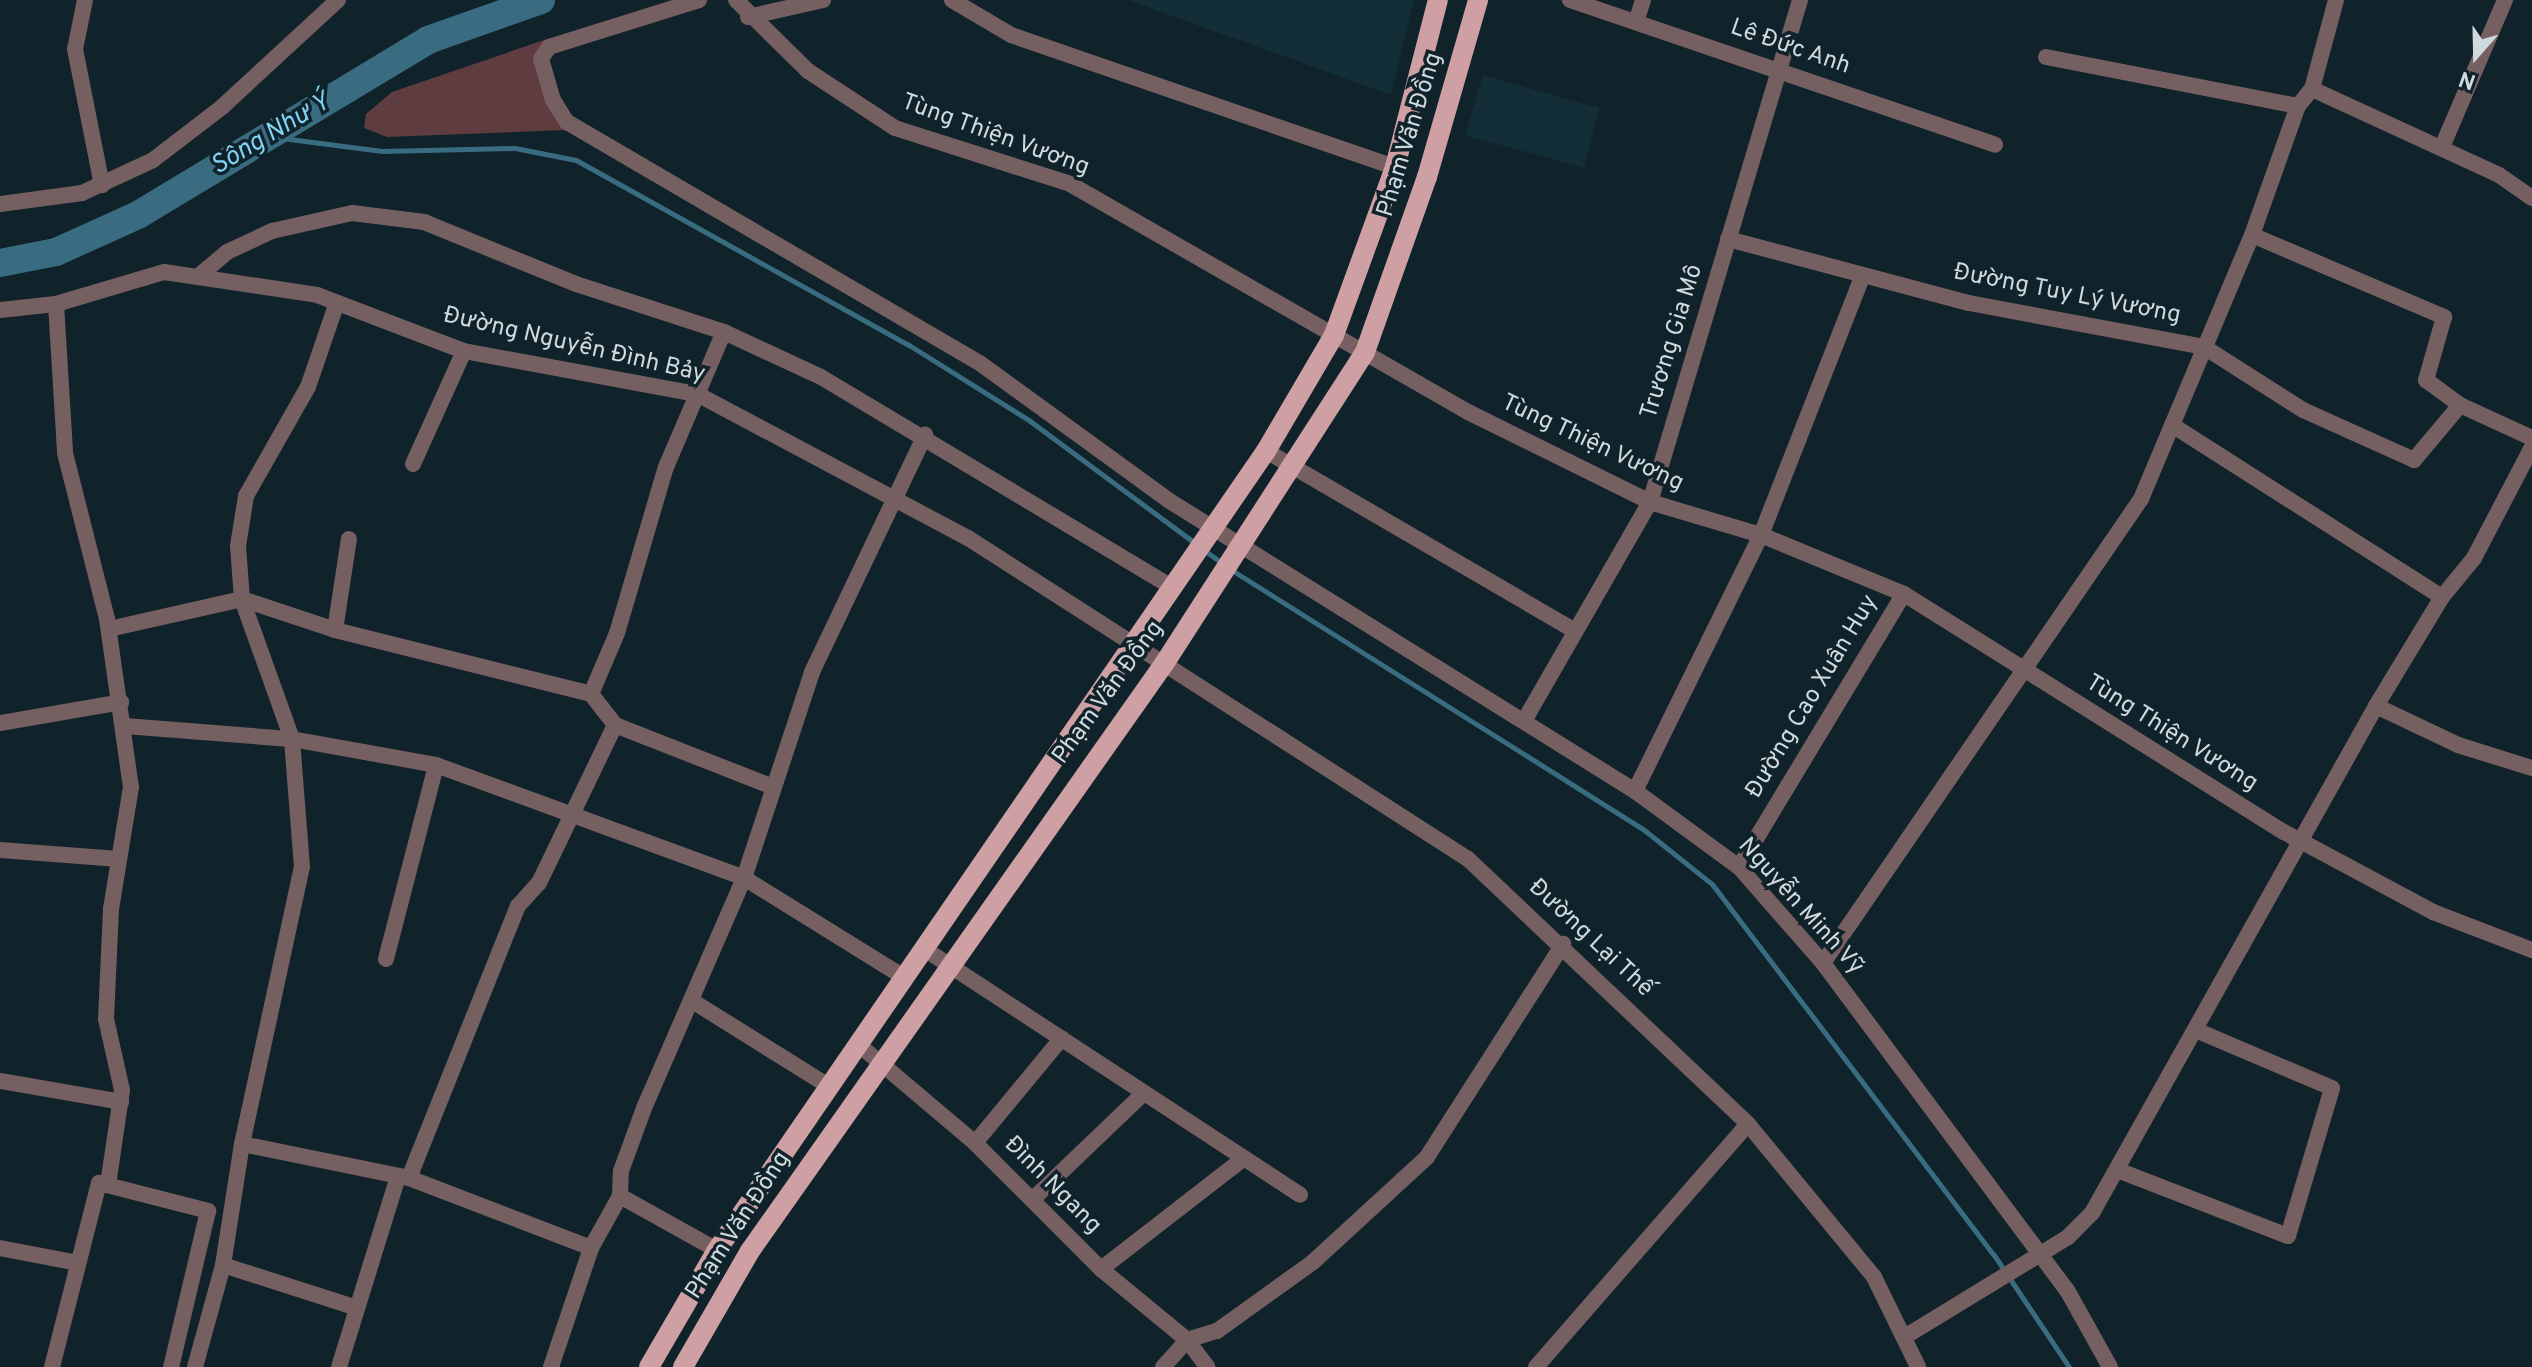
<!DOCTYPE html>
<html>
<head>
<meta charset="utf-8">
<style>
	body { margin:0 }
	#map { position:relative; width:2532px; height:1367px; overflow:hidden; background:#10222a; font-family:Overpass,sans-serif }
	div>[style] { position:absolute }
	.built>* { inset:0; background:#142e38 }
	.green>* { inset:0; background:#5f3c3f }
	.stream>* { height:5px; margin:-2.5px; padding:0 2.5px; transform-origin:2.5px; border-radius:2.5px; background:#396c81 }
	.river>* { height:28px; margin:-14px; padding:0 14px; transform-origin:14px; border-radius:14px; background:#396c81 }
	.street>* { height:16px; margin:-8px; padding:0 8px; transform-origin:8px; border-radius:8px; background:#765f61 }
	.primary>* { height:20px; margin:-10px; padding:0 10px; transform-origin:10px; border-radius:10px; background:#cea0a4 }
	span { translate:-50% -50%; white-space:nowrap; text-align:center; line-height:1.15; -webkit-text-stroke:7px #10222a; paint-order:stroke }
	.street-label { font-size:24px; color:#cfdadf }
	.water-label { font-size:26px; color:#81d3f7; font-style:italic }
	.north { position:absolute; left:2436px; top:16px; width:80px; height:80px; -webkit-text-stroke:6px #10222a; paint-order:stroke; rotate:200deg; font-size:22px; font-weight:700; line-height:32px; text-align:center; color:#cfdadf }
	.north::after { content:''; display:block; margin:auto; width:28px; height:36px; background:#cfdadf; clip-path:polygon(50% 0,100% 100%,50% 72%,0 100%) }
</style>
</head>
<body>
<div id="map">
	<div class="built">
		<i style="clip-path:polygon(1128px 0,1414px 0,1391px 95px)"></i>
		<i style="clip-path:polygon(1483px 75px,1599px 108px,1584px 168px,1465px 135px)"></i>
	</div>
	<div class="green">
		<i style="clip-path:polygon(547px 39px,540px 47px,544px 93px,567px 130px,387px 137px,364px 128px,366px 114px,392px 92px)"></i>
	</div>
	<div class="stream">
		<i style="left:266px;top:136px;width:117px;rotate:7.4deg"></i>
		<i style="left:382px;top:151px;width:133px;rotate:-1.3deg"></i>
		<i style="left:515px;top:148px;width:62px;rotate:11.1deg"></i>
		<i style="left:576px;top:160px;width:381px;rotate:29.1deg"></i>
		<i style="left:909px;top:345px;width:143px;rotate:32.1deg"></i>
		<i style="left:1030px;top:421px;width:207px;rotate:36.5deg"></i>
		<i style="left:1204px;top:550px;width:22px;rotate:36deg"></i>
		<i style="left:1230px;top:569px;width:488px;rotate:32.2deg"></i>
		<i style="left:1643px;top:829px;width:88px;rotate:38.6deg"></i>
		<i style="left:1712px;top:884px;width:466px;rotate:52.8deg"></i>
		<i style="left:1994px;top:1255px;width:135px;rotate:56.2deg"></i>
	</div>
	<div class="river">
		<i style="left:0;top:263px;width:57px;rotate:-11.1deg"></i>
		<i style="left:56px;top:252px;width:90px;rotate:-24.3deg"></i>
		<i style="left:138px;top:215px;width:339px;rotate:-31.1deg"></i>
		<i style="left:428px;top:40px;width:120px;rotate:-19.5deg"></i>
	</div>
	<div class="street">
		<i style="left:85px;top:0;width:50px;rotate:101.5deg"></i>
		<i style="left:75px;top:49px;width:139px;rotate:78.8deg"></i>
		<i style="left:699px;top:0;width:157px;rotate:162.6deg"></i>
		<i style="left:549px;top:47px;width:14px;rotate:124deg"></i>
		<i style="left:541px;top:59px;width:43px;rotate:73.7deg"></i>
		<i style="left:553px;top:100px;width:26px;rotate:58deg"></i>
		<i style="left:567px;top:122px;width:480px;rotate:30.3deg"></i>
		<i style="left:981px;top:364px;width:231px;rotate:36deg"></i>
		<i style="left:1168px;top:500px;width:550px;rotate:31.93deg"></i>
		<i style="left:1635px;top:791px;width:129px;rotate:36.2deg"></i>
		<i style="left:1739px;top:867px;width:128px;rotate:48.8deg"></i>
		<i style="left:1823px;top:963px;width:408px;rotate:53.3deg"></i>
		<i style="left:2067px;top:1290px;width:88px;rotate:60.8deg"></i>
		<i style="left:736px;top:0;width:101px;rotate:44.6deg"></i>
		<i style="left:808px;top:71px;width:104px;rotate:33.2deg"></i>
		<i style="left:895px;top:128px;width:184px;rotate:17.7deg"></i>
		<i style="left:1070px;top:184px;width:459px;rotate:29.8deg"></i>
		<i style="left:1468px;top:412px;width:203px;rotate:26.3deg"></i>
		<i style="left:1650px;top:502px;width:116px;rotate:16.6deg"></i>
		<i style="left:1761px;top:535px;width:155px;rotate:22.4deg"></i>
		<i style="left:1904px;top:594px;width:448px;rotate:32.1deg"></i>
		<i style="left:2284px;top:832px;width:169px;rotate:28.2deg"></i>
		<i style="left:2433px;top:912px;width:106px;rotate:21deg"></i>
		<i style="left:952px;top:0;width:69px;rotate:30.7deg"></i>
		<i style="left:1011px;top:35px;width:406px;rotate:19deg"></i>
		<i style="left:1570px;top:0;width:449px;rotate:18.8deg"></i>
		<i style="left:748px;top:17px;width:77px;rotate:-12.8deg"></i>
		<i style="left:1636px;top:22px;width:23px;rotate:-72deg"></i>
		<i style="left:2046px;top:57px;width:257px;rotate:11deg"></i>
		<i style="left:2312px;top:89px;width:206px;rotate:24.7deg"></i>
		<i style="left:2499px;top:175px;width:40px;rotate:34.9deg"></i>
		<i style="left:2442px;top:147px;width:160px;rotate:-66.8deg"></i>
		<i style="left:0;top:204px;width:83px;rotate:-7.6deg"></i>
		<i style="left:82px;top:193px;width:78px;rotate:-24.9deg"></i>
		<i style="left:153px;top:160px;width:87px;rotate:-37.5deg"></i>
		<i style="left:222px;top:107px;width:158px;rotate:-42.7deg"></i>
		<i style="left:2252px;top:235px;width:209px;rotate:23.1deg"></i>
		<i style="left:2444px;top:317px;width:66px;rotate:105.9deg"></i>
		<i style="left:2426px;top:380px;width:42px;rotate:36.3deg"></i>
		<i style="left:2460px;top:405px;width:79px;rotate:24.6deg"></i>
		<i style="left:1728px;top:239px;width:249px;rotate:14.9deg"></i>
		<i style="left:1969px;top:303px;width:239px;rotate:10.6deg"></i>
		<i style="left:2204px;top:347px;width:117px;rotate:32.5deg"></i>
		<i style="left:2303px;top:410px;width:122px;rotate:24.2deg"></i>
		<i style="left:2414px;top:460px;width:72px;rotate:-50.1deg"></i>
		<i style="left:201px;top:274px;width:34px;rotate:-40deg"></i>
		<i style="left:227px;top:252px;width:50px;rotate:-25deg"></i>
		<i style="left:272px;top:231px;width:82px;rotate:-12.7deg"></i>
		<i style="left:352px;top:213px;width:73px;rotate:7.1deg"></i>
		<i style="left:424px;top:222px;width:164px;rotate:22.2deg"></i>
		<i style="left:576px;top:284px;width:156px;rotate:18deg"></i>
		<i style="left:724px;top:332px;width:107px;rotate:24.9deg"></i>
		<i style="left:821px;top:377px;width:409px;rotate:30.9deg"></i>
		<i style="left:56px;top:304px;width:149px;rotate:86.5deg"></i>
		<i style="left:65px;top:453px;width:171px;rotate:75.8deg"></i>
		<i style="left:107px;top:619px;width:170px;rotate:81.9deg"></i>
		<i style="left:131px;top:787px;width:124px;rotate:99.3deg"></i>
		<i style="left:111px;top:909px;width:110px;rotate:92.6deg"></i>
		<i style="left:106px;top:1019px;width:73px;rotate:77.3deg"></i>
		<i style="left:122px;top:1090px;width:96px;rotate:98.4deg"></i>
		<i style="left:0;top:310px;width:56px;rotate:-6.1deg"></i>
		<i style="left:56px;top:304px;width:113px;rotate:-16.5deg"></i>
		<i style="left:164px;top:272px;width:155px;rotate:8.5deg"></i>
		<i style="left:317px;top:295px;width:157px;rotate:20.9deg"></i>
		<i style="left:464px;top:351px;width:237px;rotate:10.5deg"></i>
		<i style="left:697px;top:394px;width:307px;rotate:28deg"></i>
		<i style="left:968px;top:538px;width:594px;rotate:32.7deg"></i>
		<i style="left:1468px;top:859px;width:386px;rotate:43.4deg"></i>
		<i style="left:1748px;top:1124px;width:198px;rotate:50.5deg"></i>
		<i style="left:1874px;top:1277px;width:100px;rotate:63.9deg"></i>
		<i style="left:2172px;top:425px;width:320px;rotate:32.5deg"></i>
		<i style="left:1266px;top:451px;width:356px;rotate:30.2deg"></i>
		<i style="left:413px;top:464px;width:124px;rotate:-65.7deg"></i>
		<i style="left:109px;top:629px;width:136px;rotate:-12.7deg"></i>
		<i style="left:242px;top:599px;width:98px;rotate:18.4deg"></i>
		<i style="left:335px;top:630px;width:264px;rotate:14deg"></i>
		<i style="left:591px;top:694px;width:39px;rotate:52deg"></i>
		<i style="left:615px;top:725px;width:170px;rotate:21.4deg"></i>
		<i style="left:335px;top:630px;width:92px;rotate:-81.3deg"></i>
		<i style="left:591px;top:694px;width:66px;rotate:-66.9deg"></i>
		<i style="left:617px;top:633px;width:173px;rotate:-73.6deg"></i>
		<i style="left:666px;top:467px;width:147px;rotate:-66.8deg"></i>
		<i style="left:2376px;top:706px;width:91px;rotate:25.4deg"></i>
		<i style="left:2458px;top:745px;width:77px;rotate:17.3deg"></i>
		<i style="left:1524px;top:721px;width:253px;rotate:-60.1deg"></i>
		<i style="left:1650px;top:502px;width:524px;rotate:-73.36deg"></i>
		<i style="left:0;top:723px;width:123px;rotate:-9.8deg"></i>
		<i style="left:125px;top:726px;width:168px;rotate:4.5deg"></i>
		<i style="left:292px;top:739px;width:146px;rotate:10.2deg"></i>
		<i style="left:436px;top:765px;width:328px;rotate:20.1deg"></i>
		<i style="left:744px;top:878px;width:190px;rotate:31.8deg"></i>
		<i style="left:1635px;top:791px;width:285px;rotate:-63.8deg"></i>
		<i style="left:1761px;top:535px;width:279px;rotate:-68.6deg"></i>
		<i style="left:0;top:850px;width:119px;rotate:4.3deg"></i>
		<i style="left:1739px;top:867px;width:319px;rotate:-58.9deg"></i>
		<i style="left:926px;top:950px;width:447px;rotate:33.2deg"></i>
		<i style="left:386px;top:959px;width:200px;rotate:-75.5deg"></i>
		<i style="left:1823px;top:963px;width:563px;rotate:-55.58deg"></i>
		<i style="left:2141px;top:499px;width:286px;rotate:-67.2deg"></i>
		<i style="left:2252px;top:235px;width:137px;rotate:-70.4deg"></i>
		<i style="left:2298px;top:106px;width:22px;rotate:-51deg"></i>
		<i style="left:2312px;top:89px;width:92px;rotate:-74.9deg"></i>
		<i style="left:694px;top:1002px;width:160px;rotate:32deg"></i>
		<i style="left:858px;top:1044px;width:153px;rotate:40.2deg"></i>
		<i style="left:975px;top:1143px;width:178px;rotate:45deg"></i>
		<i style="left:1101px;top:1269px;width:112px;rotate:39.5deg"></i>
		<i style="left:1187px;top:1340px;width:34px;rotate:53deg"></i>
		<i style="left:0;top:1081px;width:123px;rotate:9.8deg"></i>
		<i style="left:975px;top:1143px;width:136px;rotate:-50.4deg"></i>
		<i style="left:242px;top:1144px;width:170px;rotate:11.5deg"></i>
		<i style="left:409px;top:1178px;width:293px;rotate:-68.2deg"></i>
		<i style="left:518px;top:906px;width:31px;rotate:-48deg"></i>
		<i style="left:539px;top:883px;width:175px;rotate:-64.3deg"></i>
		<i style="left:2120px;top:1171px;width:180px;rotate:21.2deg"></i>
		<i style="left:2288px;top:1236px;width:154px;rotate:-73.4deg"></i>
		<i style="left:2332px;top:1088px;width:146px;rotate:-157deg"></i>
		<i style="left:409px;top:1178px;width:195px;rotate:21deg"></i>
		<i style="left:620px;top:1196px;width:111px;rotate:29.1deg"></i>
		<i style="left:1033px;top:1199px;width:153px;rotate:-43.7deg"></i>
		<i style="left:0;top:1248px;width:79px;rotate:10.9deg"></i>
		<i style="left:223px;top:1265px;width:138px;rotate:17.8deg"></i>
		<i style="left:1101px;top:1269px;width:181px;rotate:-37.8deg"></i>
		<i style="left:1906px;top:1336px;width:190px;rotate:-31.4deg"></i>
		<i style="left:2068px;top:1237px;width:34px;rotate:-45deg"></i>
		<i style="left:2092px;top:1213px;width:581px;rotate:-60.74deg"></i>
		<i style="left:2376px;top:706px;width:127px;rotate:-58.8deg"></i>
		<i style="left:2442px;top:597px;width:50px;rotate:-50.6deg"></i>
		<i style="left:2474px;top:558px;width:125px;rotate:-62.4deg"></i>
		<i style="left:52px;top:1367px;width:190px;rotate:-75.7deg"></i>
		<i style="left:99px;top:1183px;width:113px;rotate:14.4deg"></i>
		<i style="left:208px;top:1211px;width:160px;rotate:103.3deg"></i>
		<i style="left:195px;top:1367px;width:106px;rotate:-74.6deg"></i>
		<i style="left:223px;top:1265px;width:122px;rotate:-81.1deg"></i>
		<i style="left:242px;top:1144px;width:283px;rotate:-77.8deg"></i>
		<i style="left:302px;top:867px;width:128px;rotate:-94.5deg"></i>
		<i style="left:292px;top:739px;width:149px;rotate:-109.7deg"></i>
		<i style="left:242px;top:599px;width:53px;rotate:-94.3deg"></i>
		<i style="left:238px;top:546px;width:51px;rotate:-80.9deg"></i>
		<i style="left:246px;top:496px;width:125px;rotate:-60.4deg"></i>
		<i style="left:308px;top:387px;width:87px;rotate:-71.1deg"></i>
		<i style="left:339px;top:1367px;width:196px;rotate:-72.8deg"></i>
		<i style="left:551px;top:1367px;width:126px;rotate:-71.4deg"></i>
		<i style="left:591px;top:1248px;width:60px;rotate:-60.9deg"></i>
		<i style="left:620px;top:1196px;width:25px;rotate:-88deg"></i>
		<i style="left:621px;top:1171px;width:67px;rotate:-69.9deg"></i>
		<i style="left:644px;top:1108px;width:251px;rotate:-66.5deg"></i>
		<i style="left:744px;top:878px;width:217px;rotate:-71.7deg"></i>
		<i style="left:812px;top:672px;width:263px;rotate:-64.5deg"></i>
		<i style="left:1163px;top:1367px;width:36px;rotate:-48deg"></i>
		<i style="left:1187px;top:1340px;width:31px;rotate:-17deg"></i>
		<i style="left:1217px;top:1331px;width:118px;rotate:-35.7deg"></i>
		<i style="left:1313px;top:1262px;width:155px;rotate:-42.6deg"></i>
		<i style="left:1427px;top:1157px;width:253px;rotate:-57.4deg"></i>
		<i style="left:1536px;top:1367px;width:322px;rotate:-48.9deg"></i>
	</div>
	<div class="primary">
		<i style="left:649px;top:1367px;width:135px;rotate:-59.8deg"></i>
		<i style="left:717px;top:1250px;width:969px;rotate:-55.51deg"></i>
		<i style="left:1266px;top:451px;width:134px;rotate:-59.6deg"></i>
		<i style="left:1334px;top:335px;width:179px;rotate:-70deg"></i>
		<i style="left:1395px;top:167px;width:172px;rotate:-75.6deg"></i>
		<i style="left:683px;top:1367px;width:134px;rotate:-60deg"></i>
		<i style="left:750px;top:1251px;width:718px;rotate:-54.81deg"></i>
		<i style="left:1164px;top:664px;width:371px;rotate:-57.2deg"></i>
		<i style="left:1365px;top:352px;width:186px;rotate:-70.5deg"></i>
		<i style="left:1427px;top:177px;width:184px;rotate:-73.9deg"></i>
	</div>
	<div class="street-label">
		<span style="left:1790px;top:48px;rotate:19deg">Lê Đức Anh</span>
		<span style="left:1411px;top:135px;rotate:-73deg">Phạm Văn Đồng</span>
		<span style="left:995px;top:136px;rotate:20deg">Tùng Thiện Vương</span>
		<span style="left:2067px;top:295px;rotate:11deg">Đường Tuy Lý Vương</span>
		<span style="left:1673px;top:342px;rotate:-73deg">Trương Gia Mô</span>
		<span style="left:574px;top:346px;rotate:13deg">Đường Nguyễn Đình Bảy</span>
		<span style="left:1592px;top:444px;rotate:25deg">Tùng Thiện Vương</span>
		<span style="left:1109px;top:693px;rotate:-54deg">Phạm Văn Đồng</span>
		<span style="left:1813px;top:697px;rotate:-59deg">Đường Cao Xuân Huy</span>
		<span style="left:2171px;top:734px;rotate:32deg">Tùng Thiện Vương</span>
		<span style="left:1800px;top:907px;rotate:48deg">Nguyễn Minh Vỹ</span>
		<span style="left:1590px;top:939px;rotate:43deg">Đường Lại Thế</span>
		<span style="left:1052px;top:1186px;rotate:45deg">Đình Ngang</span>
		<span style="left:739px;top:1226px;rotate:-57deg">Phạm Văn Đồng</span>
	</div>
	<div class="water-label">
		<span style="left:271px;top:135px;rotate:-31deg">Sông Như Ý</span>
	</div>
	<div class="north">N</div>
</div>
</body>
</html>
